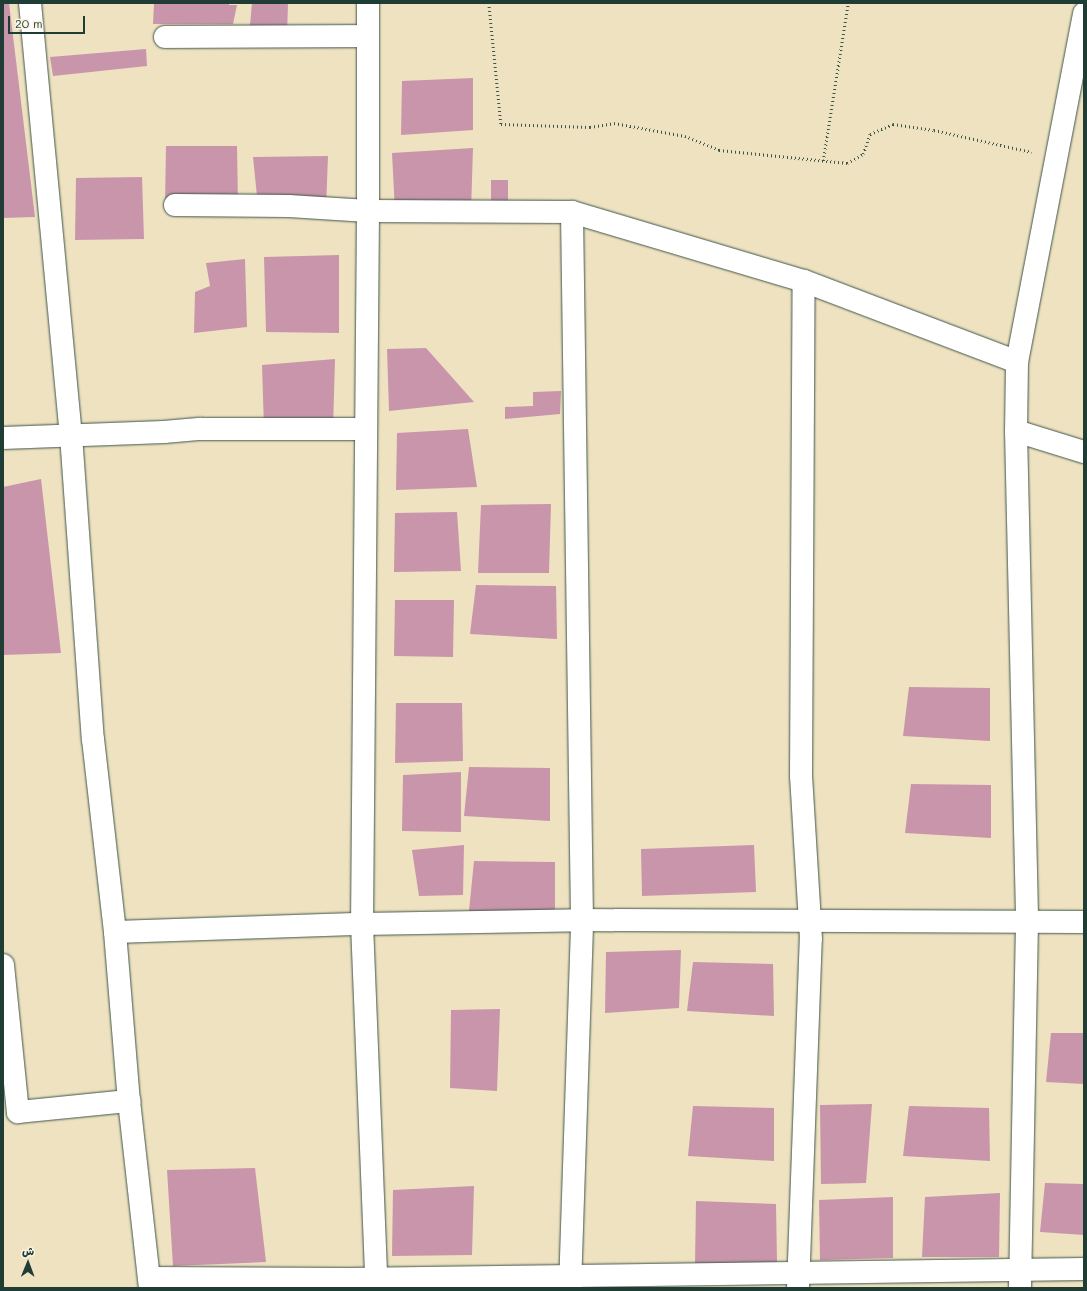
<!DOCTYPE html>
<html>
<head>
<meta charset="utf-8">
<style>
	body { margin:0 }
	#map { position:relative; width:1087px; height:1291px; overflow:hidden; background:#eee2c1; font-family:Mali,"Playpen Sans Arabic",sans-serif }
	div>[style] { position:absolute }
	.building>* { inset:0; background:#c995ab }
	.path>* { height:2.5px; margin-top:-1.25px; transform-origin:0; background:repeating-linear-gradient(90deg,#3e5649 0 1px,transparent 0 4px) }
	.roads { filter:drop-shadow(0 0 1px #3e5649) drop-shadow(0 0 1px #3e5649) }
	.street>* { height:22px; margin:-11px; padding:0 11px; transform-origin:11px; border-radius:11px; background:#fff }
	span { translate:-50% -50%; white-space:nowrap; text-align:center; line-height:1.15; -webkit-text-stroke:4px #fcf5e5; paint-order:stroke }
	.frame { position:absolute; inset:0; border:4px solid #1f3d34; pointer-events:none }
	.north { position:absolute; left:8px; top:1243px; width:40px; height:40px; -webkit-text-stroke:3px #fcf5e5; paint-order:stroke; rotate:1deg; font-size:11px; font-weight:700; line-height:16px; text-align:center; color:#1f3d34 }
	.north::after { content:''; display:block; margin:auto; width:14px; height:18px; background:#1f3d34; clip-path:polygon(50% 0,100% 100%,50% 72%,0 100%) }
	.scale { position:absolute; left:8px; top:16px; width:77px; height:18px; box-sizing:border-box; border:2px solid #1f3d34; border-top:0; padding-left:5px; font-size:12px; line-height:14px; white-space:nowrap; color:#1f3d34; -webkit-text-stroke:3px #fcf5e5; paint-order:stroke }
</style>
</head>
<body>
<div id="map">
	<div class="building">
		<i style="clip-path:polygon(3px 3px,9px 3px,35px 217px,3px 218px)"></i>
		<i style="clip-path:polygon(154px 3px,229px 3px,229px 5px,237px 5px,233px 24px,153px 24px)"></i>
		<i style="clip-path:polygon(252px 3px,288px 3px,287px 36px,249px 36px)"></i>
		<i style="clip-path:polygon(146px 49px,147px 66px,53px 76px,50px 57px)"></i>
		<i style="clip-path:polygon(473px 78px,473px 130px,401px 135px,402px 81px)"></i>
		<i style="clip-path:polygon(166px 146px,237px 146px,238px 206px,165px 205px)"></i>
		<i style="clip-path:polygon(473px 148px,471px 211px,395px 211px,392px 153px)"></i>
		<i style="clip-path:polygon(328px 156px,326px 208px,258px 206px,253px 157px)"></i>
		<i style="clip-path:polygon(142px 177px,144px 239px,75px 240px,76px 178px)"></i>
		<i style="clip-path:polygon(491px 180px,508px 180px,508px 212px,491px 212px)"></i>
		<i style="clip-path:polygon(339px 255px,339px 333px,266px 332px,264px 257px)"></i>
		<i style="clip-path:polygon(245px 259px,247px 327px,194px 333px,195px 292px,210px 286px,206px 263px)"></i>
		<i style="clip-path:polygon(426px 348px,474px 402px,389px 411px,387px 349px)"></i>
		<i style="clip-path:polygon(335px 359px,333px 429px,264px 429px,262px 365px)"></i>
		<i style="clip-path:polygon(561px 391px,560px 414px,505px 419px,505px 407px,533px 406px,533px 392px)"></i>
		<i style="clip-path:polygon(468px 429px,477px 487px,396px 490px,397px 433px)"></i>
		<i style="clip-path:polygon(41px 479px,61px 653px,3px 655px,3px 487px)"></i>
		<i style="clip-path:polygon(551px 504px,549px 573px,478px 573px,481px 505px)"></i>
		<i style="clip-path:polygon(457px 512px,461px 571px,394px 572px,395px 513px)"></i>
		<i style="clip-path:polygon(476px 585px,556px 586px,557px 639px,470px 634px)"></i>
		<i style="clip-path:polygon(395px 600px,454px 600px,453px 657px,394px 656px)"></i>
		<i style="clip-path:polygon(909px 687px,990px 688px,990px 741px,903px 736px)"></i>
		<i style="clip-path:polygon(396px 703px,462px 703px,463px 761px,395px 763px)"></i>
		<i style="clip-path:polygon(469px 767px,550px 768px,550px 821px,464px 816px)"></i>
		<i style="clip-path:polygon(461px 772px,461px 832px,402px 831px,403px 775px)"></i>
		<i style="clip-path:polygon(911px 784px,991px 785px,991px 838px,905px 833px)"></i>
		<i style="clip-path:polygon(464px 845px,463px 895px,419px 896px,412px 850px)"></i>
		<i style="clip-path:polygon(754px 845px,756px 892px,642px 896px,641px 849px)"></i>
		<i style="clip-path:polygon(474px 861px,555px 862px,555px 915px,469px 911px)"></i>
		<i style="clip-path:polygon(681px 950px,679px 1008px,605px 1013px,606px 952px)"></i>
		<i style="clip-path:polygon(693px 962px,773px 964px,774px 1016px,687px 1011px)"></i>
		<i style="clip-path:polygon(500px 1009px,497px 1091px,450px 1088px,451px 1010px)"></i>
		<i style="clip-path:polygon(1051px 1033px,1084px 1033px,1084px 1084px,1046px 1082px)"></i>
		<i style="clip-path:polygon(872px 1104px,866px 1183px,821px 1184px,820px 1105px)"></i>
		<i style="clip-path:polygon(693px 1106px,774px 1108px,774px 1161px,688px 1156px)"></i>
		<i style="clip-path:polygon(909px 1106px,989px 1108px,990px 1161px,903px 1156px)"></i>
		<i style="clip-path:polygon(255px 1168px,266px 1262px,173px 1266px,167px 1170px)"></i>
		<i style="clip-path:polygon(1045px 1183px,1084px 1184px,1084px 1235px,1040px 1232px)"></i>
		<i style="clip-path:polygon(474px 1186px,472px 1255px,392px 1256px,393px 1190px)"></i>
		<i style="clip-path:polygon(1000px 1193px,999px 1257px,922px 1257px,925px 1197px)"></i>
		<i style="clip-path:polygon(893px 1197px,893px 1258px,820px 1260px,819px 1200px)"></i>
		<i style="clip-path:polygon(696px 1201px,776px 1204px,777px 1262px,695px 1264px)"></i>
	</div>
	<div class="path">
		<i style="left:489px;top:3px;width:122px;rotate:84.3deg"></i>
		<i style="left:501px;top:124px;width:89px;rotate:1.9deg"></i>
		<i style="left:590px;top:127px;width:24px;rotate:-9deg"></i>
		<i style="left:614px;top:123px;width:72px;rotate:10.4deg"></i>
		<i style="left:685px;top:136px;width:37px;rotate:22deg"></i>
		<i style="left:719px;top:150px;width:129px;rotate:5.8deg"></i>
		<i style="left:847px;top:163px;width:18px;rotate:-29deg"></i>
		<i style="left:863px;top:154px;width:21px;rotate:-71deg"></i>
		<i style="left:870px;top:134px;width:25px;rotate:-23deg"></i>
		<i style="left:893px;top:124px;width:41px;rotate:8.3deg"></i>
		<i style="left:934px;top:130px;width:100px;rotate:12.7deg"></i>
		<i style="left:823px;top:161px;width:160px;rotate:-81deg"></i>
	</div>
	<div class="roads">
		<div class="street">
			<i style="left:30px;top:3px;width:434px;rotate:84.6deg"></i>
			<i style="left:71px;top:435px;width:305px;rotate:85.9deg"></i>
			<i style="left:93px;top:739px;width:194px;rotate:83.5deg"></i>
			<i style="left:115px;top:932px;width:170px;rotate:85.3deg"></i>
			<i style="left:129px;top:1101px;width:188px;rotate:83.6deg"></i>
			<i style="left:368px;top:3px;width:208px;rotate:90deg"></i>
			<i style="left:368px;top:211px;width:713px;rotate:90.48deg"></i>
			<i style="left:362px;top:924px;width:353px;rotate:87.7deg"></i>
			<i style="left:165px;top:37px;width:203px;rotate:-0.3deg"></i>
			<i style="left:175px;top:205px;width:114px;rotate:0.5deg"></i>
			<i style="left:289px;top:206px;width:79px;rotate:3.6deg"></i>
			<i style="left:368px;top:211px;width:204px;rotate:0.3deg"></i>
			<i style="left:572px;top:212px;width:242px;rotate:16.6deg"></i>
			<i style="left:804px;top:281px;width:228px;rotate:20.8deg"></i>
			<i style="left:1017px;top:362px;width:69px;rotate:90.8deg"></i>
			<i style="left:1016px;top:431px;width:492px;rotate:88.7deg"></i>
			<i style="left:1027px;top:923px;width:365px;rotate:91.1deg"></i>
			<i style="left:1017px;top:362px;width:355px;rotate:-79.1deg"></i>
			<i style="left:1016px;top:431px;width:71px;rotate:17.2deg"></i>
			<i style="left:3px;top:438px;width:161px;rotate:-2.1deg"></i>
			<i style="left:164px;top:432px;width:37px;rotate:-5deg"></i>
			<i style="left:201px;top:429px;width:165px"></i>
			<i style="left:115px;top:932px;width:247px;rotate:-1.9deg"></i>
			<i style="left:362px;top:924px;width:220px;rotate:-1deg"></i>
			<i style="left:582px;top:920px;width:502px;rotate:0.23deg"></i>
			<i style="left:3px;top:965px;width:148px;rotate:84.2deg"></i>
			<i style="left:18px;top:1112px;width:112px;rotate:-5.7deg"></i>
			<i style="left:149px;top:1278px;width:199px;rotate:0.3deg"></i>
			<i style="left:348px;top:1279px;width:736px;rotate:-0.78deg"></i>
			<i style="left:570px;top:1288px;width:368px;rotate:-88.1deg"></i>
			<i style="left:582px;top:920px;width:708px;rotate:-90.81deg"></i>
			<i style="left:798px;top:1288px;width:349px;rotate:-87.9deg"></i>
			<i style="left:811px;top:939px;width:163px;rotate:-93.5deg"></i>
			<i style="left:801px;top:776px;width:495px;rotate:-89.7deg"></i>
		</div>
	</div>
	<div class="frame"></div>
	<div class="north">ش</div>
	<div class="scale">20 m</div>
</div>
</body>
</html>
